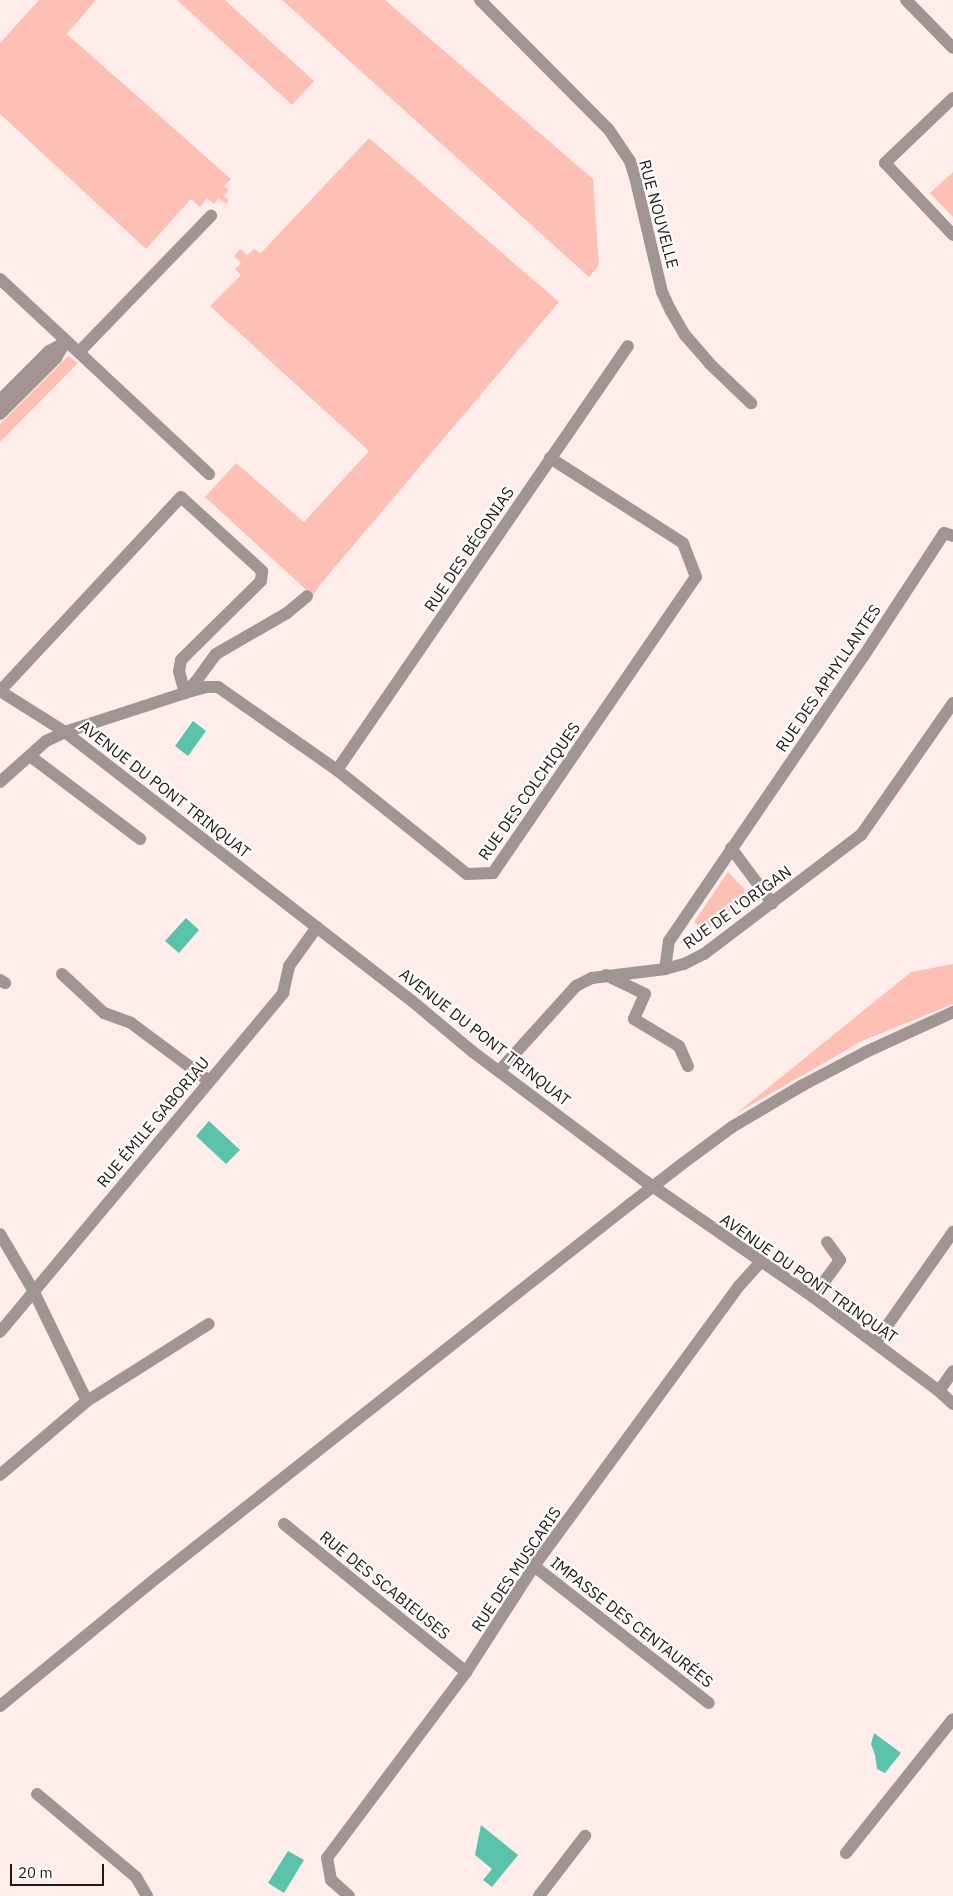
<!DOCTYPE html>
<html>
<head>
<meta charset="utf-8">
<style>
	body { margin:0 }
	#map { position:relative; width:953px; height:1896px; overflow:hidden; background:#feedea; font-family:"IBM Plex Sans",sans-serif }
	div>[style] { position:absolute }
	.green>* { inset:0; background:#fec0b5 }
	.water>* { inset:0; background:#5bc3ab }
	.service>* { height:12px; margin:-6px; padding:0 6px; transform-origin:6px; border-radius:6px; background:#a09592 }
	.minor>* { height:12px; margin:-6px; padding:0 6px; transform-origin:6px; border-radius:6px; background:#a09592 }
	.tertiary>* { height:12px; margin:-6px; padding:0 6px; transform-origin:6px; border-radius:6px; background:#a09592 }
	.tertiary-bridge>* { height:12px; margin:-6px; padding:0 6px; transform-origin:6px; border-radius:6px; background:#a09592 }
	span { translate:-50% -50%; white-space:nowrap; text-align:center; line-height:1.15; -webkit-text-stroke:4.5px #fff; paint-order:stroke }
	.street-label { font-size:16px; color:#231a18 }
	.scale { position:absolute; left:10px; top:1864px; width:94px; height:22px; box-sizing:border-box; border:2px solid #231a18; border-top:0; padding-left:6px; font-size:15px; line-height:18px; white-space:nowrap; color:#231a18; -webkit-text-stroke:4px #fff; paint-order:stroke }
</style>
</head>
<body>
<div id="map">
	<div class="green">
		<i style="clip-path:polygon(39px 0,96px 0,67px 34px,231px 179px,224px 186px,229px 190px,224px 196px,229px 200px,226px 204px,219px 198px,214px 204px,207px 198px,200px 207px,191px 199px,146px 249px,0 114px,0 43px)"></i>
		<i style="clip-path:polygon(177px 0,225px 0,314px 81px,292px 105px)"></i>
		<i style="clip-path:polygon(282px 0,385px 0,593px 179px,599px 265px,589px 277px)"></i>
		<i style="clip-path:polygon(369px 138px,559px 302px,319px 586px,313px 596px,205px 497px,236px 463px,304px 522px,369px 451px,210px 306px,241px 275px,235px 269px,241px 263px,234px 256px,240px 249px,247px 255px,254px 249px,261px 253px)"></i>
		<i style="clip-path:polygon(953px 172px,953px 217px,930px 193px)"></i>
		<i style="clip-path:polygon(68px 356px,78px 363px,0 442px,0 424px)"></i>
		<i style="clip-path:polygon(728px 872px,751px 896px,704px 931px,694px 922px)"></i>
		<i style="clip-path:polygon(953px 964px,953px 1004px,862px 1041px,737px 1113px,911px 972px)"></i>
	</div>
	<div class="water">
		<i style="clip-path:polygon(193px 721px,206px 731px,188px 756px,175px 746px)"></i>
		<i style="clip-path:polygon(186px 918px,199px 930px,179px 953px,165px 941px)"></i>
		<i style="clip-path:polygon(209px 1121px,240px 1150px,226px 1164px,196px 1136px)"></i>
		<i style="clip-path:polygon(874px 1733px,901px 1753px,885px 1773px,877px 1769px,875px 1755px,871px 1744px)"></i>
		<i style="clip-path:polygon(481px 1825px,518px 1855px,492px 1887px,483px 1880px,492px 1869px,475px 1855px)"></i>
		<i style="clip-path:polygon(288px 1851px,304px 1860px,284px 1893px,268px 1883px)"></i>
	</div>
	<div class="service">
		<i style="left:79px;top:352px;width:190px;rotate:-45.9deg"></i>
		<i style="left:0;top:691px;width:265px;rotate:-47deg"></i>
		<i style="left:181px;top:497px;width:110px;rotate:42.4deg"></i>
		<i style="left:262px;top:571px;width:10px;rotate:96deg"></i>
		<i style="left:261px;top:581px;width:112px;rotate:135.4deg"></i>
		<i style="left:181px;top:660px;width:11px;rotate:100deg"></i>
		<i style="left:179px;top:671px;width:23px;rotate:75deg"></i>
		<i style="left:185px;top:693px;width:18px;rotate:-47deg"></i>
		<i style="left:197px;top:680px;width:32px;rotate:-54deg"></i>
		<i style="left:216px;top:654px;width:82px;rotate:-30deg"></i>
		<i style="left:287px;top:613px;width:26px;rotate:-40deg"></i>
		<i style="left:30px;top:756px;width:138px;rotate:37deg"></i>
		<i style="left:0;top:782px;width:62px;rotate:-41.7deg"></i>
		<i style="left:46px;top:741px;width:21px;rotate:-25deg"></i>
		<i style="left:62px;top:974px;width:57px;rotate:42.9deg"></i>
		<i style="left:104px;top:1013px;width:29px;rotate:20deg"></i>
		<i style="left:131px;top:1023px;width:97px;rotate:36.6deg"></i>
		<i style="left:606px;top:975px;width:43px;rotate:26deg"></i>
		<i style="left:645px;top:994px;width:27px;rotate:114deg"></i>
		<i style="left:634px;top:1019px;width:52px;rotate:31deg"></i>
		<i style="left:679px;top:1046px;width:22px;rotate:66deg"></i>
		<i style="left:0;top:980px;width:6px;rotate:31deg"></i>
		<i style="left:33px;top:1290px;width:123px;rotate:64.1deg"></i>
		<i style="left:813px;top:1297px;width:46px;rotate:-53.9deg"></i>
		<i style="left:840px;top:1260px;width:22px;rotate:-126deg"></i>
		<i style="left:875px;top:1343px;width:136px;rotate:-54.9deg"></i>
		<i style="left:0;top:1475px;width:114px;rotate:-40.4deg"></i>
		<i style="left:87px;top:1401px;width:144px;rotate:-32.3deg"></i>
		<i style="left:284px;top:1524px;width:235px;rotate:39.1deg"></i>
		<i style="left:534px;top:1566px;width:222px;rotate:38.1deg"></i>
		<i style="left:37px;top:1794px;width:129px;rotate:40deg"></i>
		<i style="left:136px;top:1877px;width:22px;rotate:60deg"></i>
		<i style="left:846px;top:1853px;width:171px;rotate:-51.4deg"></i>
		<i style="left:539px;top:1896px;width:76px;rotate:-52.5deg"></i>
	</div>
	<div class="minor">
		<i style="left:480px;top:0;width:183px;rotate:45.2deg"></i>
		<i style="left:609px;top:130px;width:37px;rotate:56deg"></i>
		<i style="left:630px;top:161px;width:17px;rotate:73deg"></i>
		<i style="left:635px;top:177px;width:118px;rotate:76.8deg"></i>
		<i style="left:662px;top:292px;width:21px;rotate:65deg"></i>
		<i style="left:671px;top:311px;width:28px;rotate:60deg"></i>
		<i style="left:685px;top:335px;width:38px;rotate:49deg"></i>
		<i style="left:710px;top:364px;width:57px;rotate:43.6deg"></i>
		<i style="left:906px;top:0;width:67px;rotate:45.6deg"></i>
		<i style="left:953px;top:98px;width:94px;rotate:136.3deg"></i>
		<i style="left:885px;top:163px;width:99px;rotate:46.6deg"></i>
		<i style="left:0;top:279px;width:286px;rotate:43deg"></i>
		<i style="left:0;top:400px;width:69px;rotate:-45deg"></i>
		<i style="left:49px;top:351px;width:17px;rotate:-28deg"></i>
		<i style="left:0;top:414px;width:79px;rotate:-45deg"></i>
		<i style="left:56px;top:358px;width:20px;rotate:-60deg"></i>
		<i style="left:65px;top:732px;width:126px;rotate:-18deg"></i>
		<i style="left:185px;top:693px;width:22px;rotate:-16deg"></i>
		<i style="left:206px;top:687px;width:12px"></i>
		<i style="left:218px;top:687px;width:145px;rotate:34.9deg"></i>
		<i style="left:337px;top:770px;width:166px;rotate:38.7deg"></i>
		<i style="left:467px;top:874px;width:26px;rotate:-2deg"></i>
		<i style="left:493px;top:873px;width:359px;rotate:-55.6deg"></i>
		<i style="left:696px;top:577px;width:36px;rotate:-111deg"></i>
		<i style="left:683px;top:543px;width:158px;rotate:-147.4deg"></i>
		<i style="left:337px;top:770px;width:514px;rotate:-55.54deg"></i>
		<i style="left:731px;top:848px;width:69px;rotate:53.3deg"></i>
		<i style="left:665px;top:969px;width:28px;rotate:-82deg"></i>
		<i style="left:669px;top:941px;width:344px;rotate:-55.7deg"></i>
		<i style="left:863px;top:657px;width:148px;rotate:-56.8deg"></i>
		<i style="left:944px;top:533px;width:9px;rotate:18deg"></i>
		<i style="left:499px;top:1071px;width:115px;rotate:-47.8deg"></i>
		<i style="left:576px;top:986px;width:18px;rotate:-27deg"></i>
		<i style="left:592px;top:978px;width:74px;rotate:-7deg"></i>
		<i style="left:665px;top:969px;width:20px;rotate:-15deg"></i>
		<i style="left:684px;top:964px;width:22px;rotate:-27deg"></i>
		<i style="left:704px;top:954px;width:197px;rotate:-37.2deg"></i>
		<i style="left:861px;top:835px;width:161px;rotate:-55.1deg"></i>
		<i style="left:0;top:1234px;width:65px;rotate:59.5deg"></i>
		<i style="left:0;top:1332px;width:442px;rotate:-50.1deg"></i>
		<i style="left:283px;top:993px;width:28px;rotate:-77deg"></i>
		<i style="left:289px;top:966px;width:48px;rotate:-54.3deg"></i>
		<i style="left:939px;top:1391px;width:24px;rotate:-55deg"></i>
		<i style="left:349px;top:1896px;width:24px;rotate:-138deg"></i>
		<i style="left:331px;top:1880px;width:22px;rotate:-100deg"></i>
		<i style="left:327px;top:1858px;width:232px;rotate:-53.2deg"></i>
		<i style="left:466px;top:1672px;width:126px;rotate:-57.3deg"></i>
		<i style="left:534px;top:1566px;width:347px;rotate:-53.8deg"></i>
		<i style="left:739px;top:1286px;width:31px;rotate:-48deg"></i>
	</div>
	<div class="tertiary">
		<i style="left:0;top:691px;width:77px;rotate:32.2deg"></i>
		<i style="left:65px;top:732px;width:439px;rotate:37.8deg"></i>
		<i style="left:412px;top:1001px;width:80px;rotate:39.9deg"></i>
		<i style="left:473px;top:1052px;width:215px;rotate:36.9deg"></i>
		<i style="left:645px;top:1181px;width:204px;rotate:34.6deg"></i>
		<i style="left:813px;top:1297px;width:157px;rotate:36.7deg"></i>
		<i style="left:939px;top:1391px;width:19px;rotate:43deg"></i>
		<i style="left:682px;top:1164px;width:62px;rotate:-36.5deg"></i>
		<i style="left:732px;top:1127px;width:82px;rotate:-30.6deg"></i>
		<i style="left:803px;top:1085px;width:73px;rotate:-27.6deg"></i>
		<i style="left:868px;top:1051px;width:94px;rotate:-24.6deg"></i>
		<i style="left:0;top:1706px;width:205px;rotate:-39.3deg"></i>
		<i style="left:159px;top:1576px;width:599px;rotate:-38.29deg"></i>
	</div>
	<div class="tertiary-bridge">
		<i style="left:629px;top:1205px;width:67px;rotate:-37.7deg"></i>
	</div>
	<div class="street-label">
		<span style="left:659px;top:214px;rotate:75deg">RUE NOUVELLE</span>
		<span style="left:469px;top:549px;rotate:-56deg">RUE DES BÉGONIAS</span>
		<span style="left:828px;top:678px;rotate:-56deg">RUE DES APHYLLANTES</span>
		<span style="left:165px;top:789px;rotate:38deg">AVENUE DU PONT TRINQUAT</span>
		<span style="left:529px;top:791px;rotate:-55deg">RUE DES COLCHIQUES</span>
		<span style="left:737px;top:907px;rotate:-36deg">RUE DE L'ORIGAN</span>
		<span style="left:485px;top:1037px;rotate:38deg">AVENUE DU PONT TRINQUAT</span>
		<span style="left:153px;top:1122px;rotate:-50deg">RUE ÉMILE GABORIAU</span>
		<span style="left:809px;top:1278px;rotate:35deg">AVENUE DU PONT TRINQUAT</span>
		<span style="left:516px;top:1569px;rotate:-56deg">RUE DES MUSCARIS</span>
		<span style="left:385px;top:1585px;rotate:39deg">RUE DES SCABIEUSES</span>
		<span style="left:632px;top:1622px;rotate:38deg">IMPASSE DES CENTAURÉES</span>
	</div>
	<div class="scale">20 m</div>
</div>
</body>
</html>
